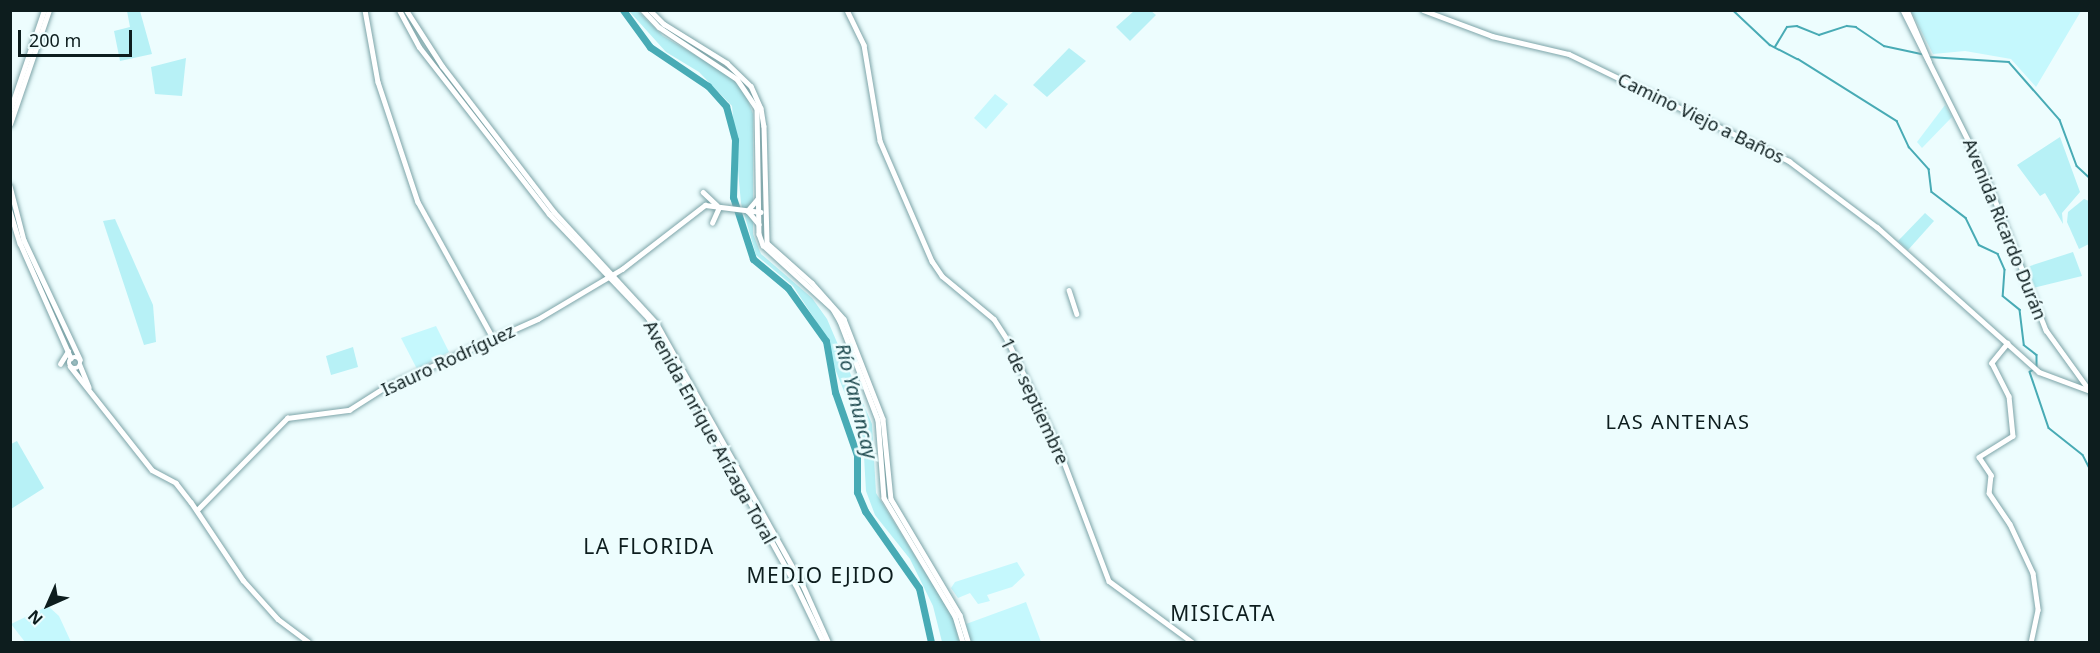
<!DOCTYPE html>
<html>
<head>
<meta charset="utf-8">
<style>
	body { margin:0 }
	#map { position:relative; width:2100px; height:653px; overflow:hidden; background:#edfdfe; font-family:"Noto Sans",sans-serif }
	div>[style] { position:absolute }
	.built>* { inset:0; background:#c5f8fd }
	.green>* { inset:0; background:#b7f1f6 }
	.stream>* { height:1.5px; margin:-0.75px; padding:0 0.75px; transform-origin:0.75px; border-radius:0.75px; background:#48abb5 }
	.river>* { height:7px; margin:-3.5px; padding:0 3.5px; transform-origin:3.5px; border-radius:3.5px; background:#48abb5 }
	.roads { filter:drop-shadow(0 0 2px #7da4a8) drop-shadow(0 0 2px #7da4a8) }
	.secondary>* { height:4.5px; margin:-2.25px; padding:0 2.25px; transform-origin:2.25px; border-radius:2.25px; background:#fff }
	.secondary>.ring { margin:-2.25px; padding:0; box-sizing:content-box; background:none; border:4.5px solid #fff; border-radius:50% }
	.primary>* { height:5px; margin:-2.5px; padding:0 2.5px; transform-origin:2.5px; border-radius:2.5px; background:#fff }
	span { translate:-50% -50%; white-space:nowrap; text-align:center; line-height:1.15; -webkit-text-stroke:5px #edfdfe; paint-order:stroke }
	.street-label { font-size:18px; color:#0d1d1e }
	.water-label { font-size:20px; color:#1d494e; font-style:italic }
	.neighbourhood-label { font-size:20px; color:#0d1d1e; letter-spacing:1.5px }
	.quarter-label { font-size:21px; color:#0d1d1e; letter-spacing:1.5px }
	.frame { position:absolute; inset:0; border:12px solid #0d1d1e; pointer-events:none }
	.north { position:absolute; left:18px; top:575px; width:60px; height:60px; -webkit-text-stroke:4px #edfdfe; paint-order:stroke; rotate:225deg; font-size:16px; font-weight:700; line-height:24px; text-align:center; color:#0d1d1e }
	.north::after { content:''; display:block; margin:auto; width:21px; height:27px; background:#0d1d1e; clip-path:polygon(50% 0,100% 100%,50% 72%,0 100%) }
	.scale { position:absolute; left:18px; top:30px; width:114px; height:27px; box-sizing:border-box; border:3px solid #0d1d1e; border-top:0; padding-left:8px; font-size:18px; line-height:21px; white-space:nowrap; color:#0d1d1e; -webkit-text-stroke:4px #edfdfe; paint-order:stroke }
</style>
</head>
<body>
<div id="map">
	<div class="built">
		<i style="clip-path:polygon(1911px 11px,2081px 11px,2036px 87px,2011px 59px,1965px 51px,1933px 54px)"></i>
		<i style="clip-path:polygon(995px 94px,1008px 104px,986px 129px,974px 118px)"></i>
		<i style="clip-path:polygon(1945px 105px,1952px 117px,1922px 148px,1917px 142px)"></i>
		<i style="clip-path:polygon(436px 326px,449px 352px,417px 369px,401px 338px)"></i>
		<i style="clip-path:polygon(1017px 562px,1025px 575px,1012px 587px,987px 595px,990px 601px,978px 604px,970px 593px,958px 598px,951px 588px,955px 582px)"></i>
		<i style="clip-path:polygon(1026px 602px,1041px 642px,970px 642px,966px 624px)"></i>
		<i style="clip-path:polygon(48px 606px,59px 616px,71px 642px,25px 642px,11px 624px)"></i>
	</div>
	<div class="green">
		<i style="clip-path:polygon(127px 11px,140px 11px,152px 54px,120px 61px,114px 31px,130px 27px)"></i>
		<i style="clip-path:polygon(629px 11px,638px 11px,663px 36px,729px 75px,746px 95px,753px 114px,753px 234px,761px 254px,812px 298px,827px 319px,872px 424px,876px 493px,954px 619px,959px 642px,942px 642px,933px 606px,910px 559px,875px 515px,866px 491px,863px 439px,816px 321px,793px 286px,756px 255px,741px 203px,732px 106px,699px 72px,666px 52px)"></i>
		<i style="clip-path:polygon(1134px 11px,1151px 11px,1156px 15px,1130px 41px,1116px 27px)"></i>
		<i style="clip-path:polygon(1069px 48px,1086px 61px,1047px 97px,1033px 85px)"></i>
		<i style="clip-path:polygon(186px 58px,182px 96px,155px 94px,151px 67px)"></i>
		<i style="clip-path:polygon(2060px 137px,2080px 192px,2062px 213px,2063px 224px,2045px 193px,2040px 196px,2017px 165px)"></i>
		<i style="clip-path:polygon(2084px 199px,2089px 201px,2089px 244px,2079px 249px,2067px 222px,2068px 212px)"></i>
		<i style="clip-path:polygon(1925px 213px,1934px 221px,1908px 250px,1898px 241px)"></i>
		<i style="clip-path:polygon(115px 219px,153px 305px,156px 342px,144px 345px,103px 221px)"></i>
		<i style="clip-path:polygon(2073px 252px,2082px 276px,2033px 288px,2027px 267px)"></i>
		<i style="clip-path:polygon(353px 347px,358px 367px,331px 375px,326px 356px)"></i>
		<i style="clip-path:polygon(17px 441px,44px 488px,11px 509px,11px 444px)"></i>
	</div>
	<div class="stream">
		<i style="left:1733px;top:10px;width:51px;rotate:43.4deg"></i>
		<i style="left:1770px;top:45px;width:31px;rotate:27deg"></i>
		<i style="left:1798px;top:59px;width:117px;rotate:32.1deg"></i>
		<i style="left:1897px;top:121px;width:29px;rotate:65deg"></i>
		<i style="left:1909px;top:147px;width:30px;rotate:48deg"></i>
		<i style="left:1929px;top:169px;width:23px;rotate:83deg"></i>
		<i style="left:1932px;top:192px;width:43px;rotate:37.4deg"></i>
		<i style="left:1966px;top:218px;width:30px;rotate:64deg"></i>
		<i style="left:1979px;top:245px;width:21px;rotate:25deg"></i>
		<i style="left:1998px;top:254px;width:17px;rotate:66deg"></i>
		<i style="left:2005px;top:270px;width:26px;rotate:94deg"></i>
		<i style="left:2003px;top:296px;width:22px;rotate:39deg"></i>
		<i style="left:2020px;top:310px;width:35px;rotate:83deg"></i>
		<i style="left:2024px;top:345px;width:16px;rotate:38deg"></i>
		<i style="left:2037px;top:355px;width:12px;rotate:90deg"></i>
		<i style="left:1775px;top:47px;width:23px;rotate:-59deg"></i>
		<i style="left:1787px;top:27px;width:10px;rotate:-6deg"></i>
		<i style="left:1797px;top:26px;width:24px;rotate:22deg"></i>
		<i style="left:1819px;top:35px;width:29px;rotate:-18deg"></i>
		<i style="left:1847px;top:26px;width:9px;rotate:6deg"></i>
		<i style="left:1856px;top:27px;width:34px;rotate:34deg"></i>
		<i style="left:1884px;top:46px;width:39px;rotate:12deg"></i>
		<i style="left:1929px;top:57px;width:80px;rotate:3.6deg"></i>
		<i style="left:2009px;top:62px;width:77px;rotate:48.7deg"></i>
		<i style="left:2060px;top:120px;width:49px;rotate:69.7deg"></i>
		<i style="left:2077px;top:166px;width:18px;rotate:43deg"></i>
		<i style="left:2034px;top:370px;width:4px;rotate:153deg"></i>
		<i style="left:2030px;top:372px;width:59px;rotate:71.3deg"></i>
		<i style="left:2049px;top:428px;width:43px;rotate:38.5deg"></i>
		<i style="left:2083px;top:455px;width:16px;rotate:63deg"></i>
	</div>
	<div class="river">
		<i style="left:623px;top:10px;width:46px;rotate:53.9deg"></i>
		<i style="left:650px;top:47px;width:70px;rotate:33.9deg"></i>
		<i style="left:708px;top:86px;width:27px;rotate:48deg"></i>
		<i style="left:726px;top:106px;width:35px;rotate:75deg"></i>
		<i style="left:735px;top:140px;width:57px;rotate:92deg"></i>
		<i style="left:733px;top:197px;width:65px;rotate:72.1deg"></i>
		<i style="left:753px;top:259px;width:45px;rotate:39.6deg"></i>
		<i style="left:788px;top:288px;width:65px;rotate:54.4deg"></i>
		<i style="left:826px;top:341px;width:52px;rotate:80deg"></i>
		<i style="left:835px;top:392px;width:67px;rotate:70.8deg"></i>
		<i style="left:857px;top:455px;width:37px;rotate:90deg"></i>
		<i style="left:857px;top:492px;width:21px;rotate:67deg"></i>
		<i style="left:865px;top:511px;width:94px;rotate:55deg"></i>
		<i style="left:919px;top:588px;width:55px;rotate:77.5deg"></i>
	</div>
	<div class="roads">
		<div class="secondary">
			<i style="left:365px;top:10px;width:73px;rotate:79.8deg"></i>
			<i style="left:378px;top:82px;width:126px;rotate:71.6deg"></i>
			<i style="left:418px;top:202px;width:155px;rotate:61.1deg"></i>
			<i style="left:643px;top:10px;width:23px;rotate:47deg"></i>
			<i style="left:659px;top:27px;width:94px;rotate:33.7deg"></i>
			<i style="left:737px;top:79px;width:36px;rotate:56deg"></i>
			<i style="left:757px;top:109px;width:125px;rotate:89.1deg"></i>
			<i style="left:759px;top:234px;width:12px;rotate:70deg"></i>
			<i style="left:763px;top:245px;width:95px;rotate:42.4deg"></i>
			<i style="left:833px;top:309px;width:14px;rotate:60deg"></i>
			<i style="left:840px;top:321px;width:106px;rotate:69deg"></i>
			<i style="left:878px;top:420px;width:78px;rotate:85.6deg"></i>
			<i style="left:884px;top:498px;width:138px;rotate:59deg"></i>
			<i style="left:955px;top:616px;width:27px;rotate:73deg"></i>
			<i style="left:650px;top:10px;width:20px;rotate:45deg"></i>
			<i style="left:664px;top:24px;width:74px;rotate:31.8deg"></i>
			<i style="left:727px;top:63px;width:33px;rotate:44deg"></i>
			<i style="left:751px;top:86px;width:24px;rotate:66deg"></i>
			<i style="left:761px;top:108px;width:18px;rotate:81deg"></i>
			<i style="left:764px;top:126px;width:117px;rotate:88.5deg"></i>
			<i style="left:767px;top:243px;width:60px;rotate:41.6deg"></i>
			<i style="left:812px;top:283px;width:48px;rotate:48.4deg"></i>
			<i style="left:844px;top:319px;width:107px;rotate:68.7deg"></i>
			<i style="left:883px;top:419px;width:80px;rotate:84.3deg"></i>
			<i style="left:891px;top:499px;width:135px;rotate:59.3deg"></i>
			<i style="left:960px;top:615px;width:28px;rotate:73deg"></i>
			<i style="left:847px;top:10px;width:39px;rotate:64deg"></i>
			<i style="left:864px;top:45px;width:97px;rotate:80.5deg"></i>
			<i style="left:880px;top:141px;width:131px;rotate:66.6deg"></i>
			<i style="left:932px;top:261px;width:18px;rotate:56deg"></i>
			<i style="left:942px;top:276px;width:67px;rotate:39.6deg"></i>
			<i style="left:994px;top:319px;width:24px;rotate:57deg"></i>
			<i style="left:1007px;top:339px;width:119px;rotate:64.5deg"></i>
			<i style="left:1058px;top:446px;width:144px;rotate:69.3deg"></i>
			<i style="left:1109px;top:581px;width:103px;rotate:36.3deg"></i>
			<i style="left:1423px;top:10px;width:74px;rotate:20.6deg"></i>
			<i style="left:1492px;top:36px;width:79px;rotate:13.2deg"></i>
			<i style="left:1569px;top:54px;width:245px;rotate:25.9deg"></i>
			<i style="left:1789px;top:161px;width:110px;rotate:36.9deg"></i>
			<i style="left:1877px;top:227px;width:217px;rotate:41.8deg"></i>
			<i style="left:2039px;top:372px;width:54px;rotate:20.4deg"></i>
			<i style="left:1903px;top:10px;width:181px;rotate:63.4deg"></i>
			<i style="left:1984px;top:172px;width:170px;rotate:68.6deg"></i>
			<i style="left:2046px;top:330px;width:75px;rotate:54.2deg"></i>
			<i style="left:1907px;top:10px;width:56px;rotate:66.7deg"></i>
			<i style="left:10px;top:110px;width:106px;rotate:-71.2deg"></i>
			<i style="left:10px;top:124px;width:120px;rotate:-71.1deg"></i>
			<i style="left:10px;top:186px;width:56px;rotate:75.5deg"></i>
			<i style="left:24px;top:240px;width:132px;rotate:64.8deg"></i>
			<i style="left:703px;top:192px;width:19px;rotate:43deg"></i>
			<i style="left:758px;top:199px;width:16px;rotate:130deg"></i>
			<i style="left:748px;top:211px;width:17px;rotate:50deg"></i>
			<i style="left:10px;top:211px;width:34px;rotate:73deg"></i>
			<i style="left:20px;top:243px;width:126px;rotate:66.1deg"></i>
			<i style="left:712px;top:223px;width:17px;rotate:-66deg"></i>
			<i style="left:1069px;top:290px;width:25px;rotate:72deg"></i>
			<i style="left:2008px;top:343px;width:26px;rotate:129deg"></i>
			<i style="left:1992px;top:363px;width:37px;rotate:63deg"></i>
			<i style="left:2009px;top:396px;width:40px;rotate:84.3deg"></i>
			<i style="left:2013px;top:436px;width:40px;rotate:148deg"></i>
			<i style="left:1979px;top:457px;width:22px;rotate:56deg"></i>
			<i style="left:1991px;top:475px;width:18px;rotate:96deg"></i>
			<i style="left:1989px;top:493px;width:37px;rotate:56deg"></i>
			<i style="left:2010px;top:524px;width:54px;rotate:64.9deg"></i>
			<i style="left:2033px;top:573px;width:37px;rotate:82deg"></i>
			<i style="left:2038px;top:610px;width:33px;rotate:102deg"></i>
			<i class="ring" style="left:69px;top:357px;width:7.5px;height:7.5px"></i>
			<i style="left:60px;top:364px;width:15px;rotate:-58deg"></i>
			<i style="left:80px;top:365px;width:24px;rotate:68deg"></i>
			<i style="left:70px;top:366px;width:132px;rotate:51.7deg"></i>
			<i style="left:152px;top:470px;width:27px;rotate:28deg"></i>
			<i style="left:176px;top:483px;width:24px;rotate:52deg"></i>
			<i style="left:191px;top:502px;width:94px;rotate:56.3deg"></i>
			<i style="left:243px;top:580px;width:52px;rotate:48.1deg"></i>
			<i style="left:278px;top:619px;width:38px;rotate:37deg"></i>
			<i style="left:197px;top:510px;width:129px;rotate:-45.6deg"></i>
			<i style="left:287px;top:418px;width:63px;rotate:-7.4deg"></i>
			<i style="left:349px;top:410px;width:43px;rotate:-32.6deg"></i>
			<i style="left:385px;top:387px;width:167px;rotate:-24deg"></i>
			<i style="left:538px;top:319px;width:98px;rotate:-30.8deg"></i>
			<i style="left:622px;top:269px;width:105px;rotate:-37.6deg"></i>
			<i style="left:705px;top:205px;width:56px;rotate:7.1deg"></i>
		</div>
		<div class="primary">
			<i style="left:399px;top:10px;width:42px;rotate:61.6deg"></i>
			<i style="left:419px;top:47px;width:212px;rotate:52.1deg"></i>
			<i style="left:549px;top:214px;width:144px;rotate:46.4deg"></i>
			<i style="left:648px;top:318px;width:304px;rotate:61.1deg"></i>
			<i style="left:795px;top:584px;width:64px;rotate:64.2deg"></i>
			<i style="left:406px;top:10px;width:67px;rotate:57.3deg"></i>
			<i style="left:442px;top:66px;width:184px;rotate:52.5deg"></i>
			<i style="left:554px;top:212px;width:151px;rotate:47.4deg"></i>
			<i style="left:656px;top:323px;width:299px;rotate:60.8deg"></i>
			<i style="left:802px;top:584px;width:64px;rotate:65.9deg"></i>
		</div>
	</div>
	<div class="street-label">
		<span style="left:1701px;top:118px;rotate:26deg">Camino Viejo a Baños</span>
		<span style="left:2005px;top:229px;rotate:68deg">Avenida Ricardo Durán</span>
		<span style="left:448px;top:360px;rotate:-25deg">Isauro Rodríguez</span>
		<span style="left:1035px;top:401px;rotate:65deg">1 de septiembre</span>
		<span style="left:710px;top:432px;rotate:61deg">Avenida Enrique Arízaga Toral</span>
	</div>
	<div class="water-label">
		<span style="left:857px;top:401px;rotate:76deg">Río Yanuncay</span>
	</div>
	<div class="neighbourhood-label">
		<span style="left:1678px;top:421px">LAS ANTENAS</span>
	</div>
	<div class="quarter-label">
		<span style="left:649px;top:546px">LA FLORIDA</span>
		<span style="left:821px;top:575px">MEDIO EJIDO</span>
		<span style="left:1223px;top:613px">MISICATA</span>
	</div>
	<div class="frame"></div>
	<div class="north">N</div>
	<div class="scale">200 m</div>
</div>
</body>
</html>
